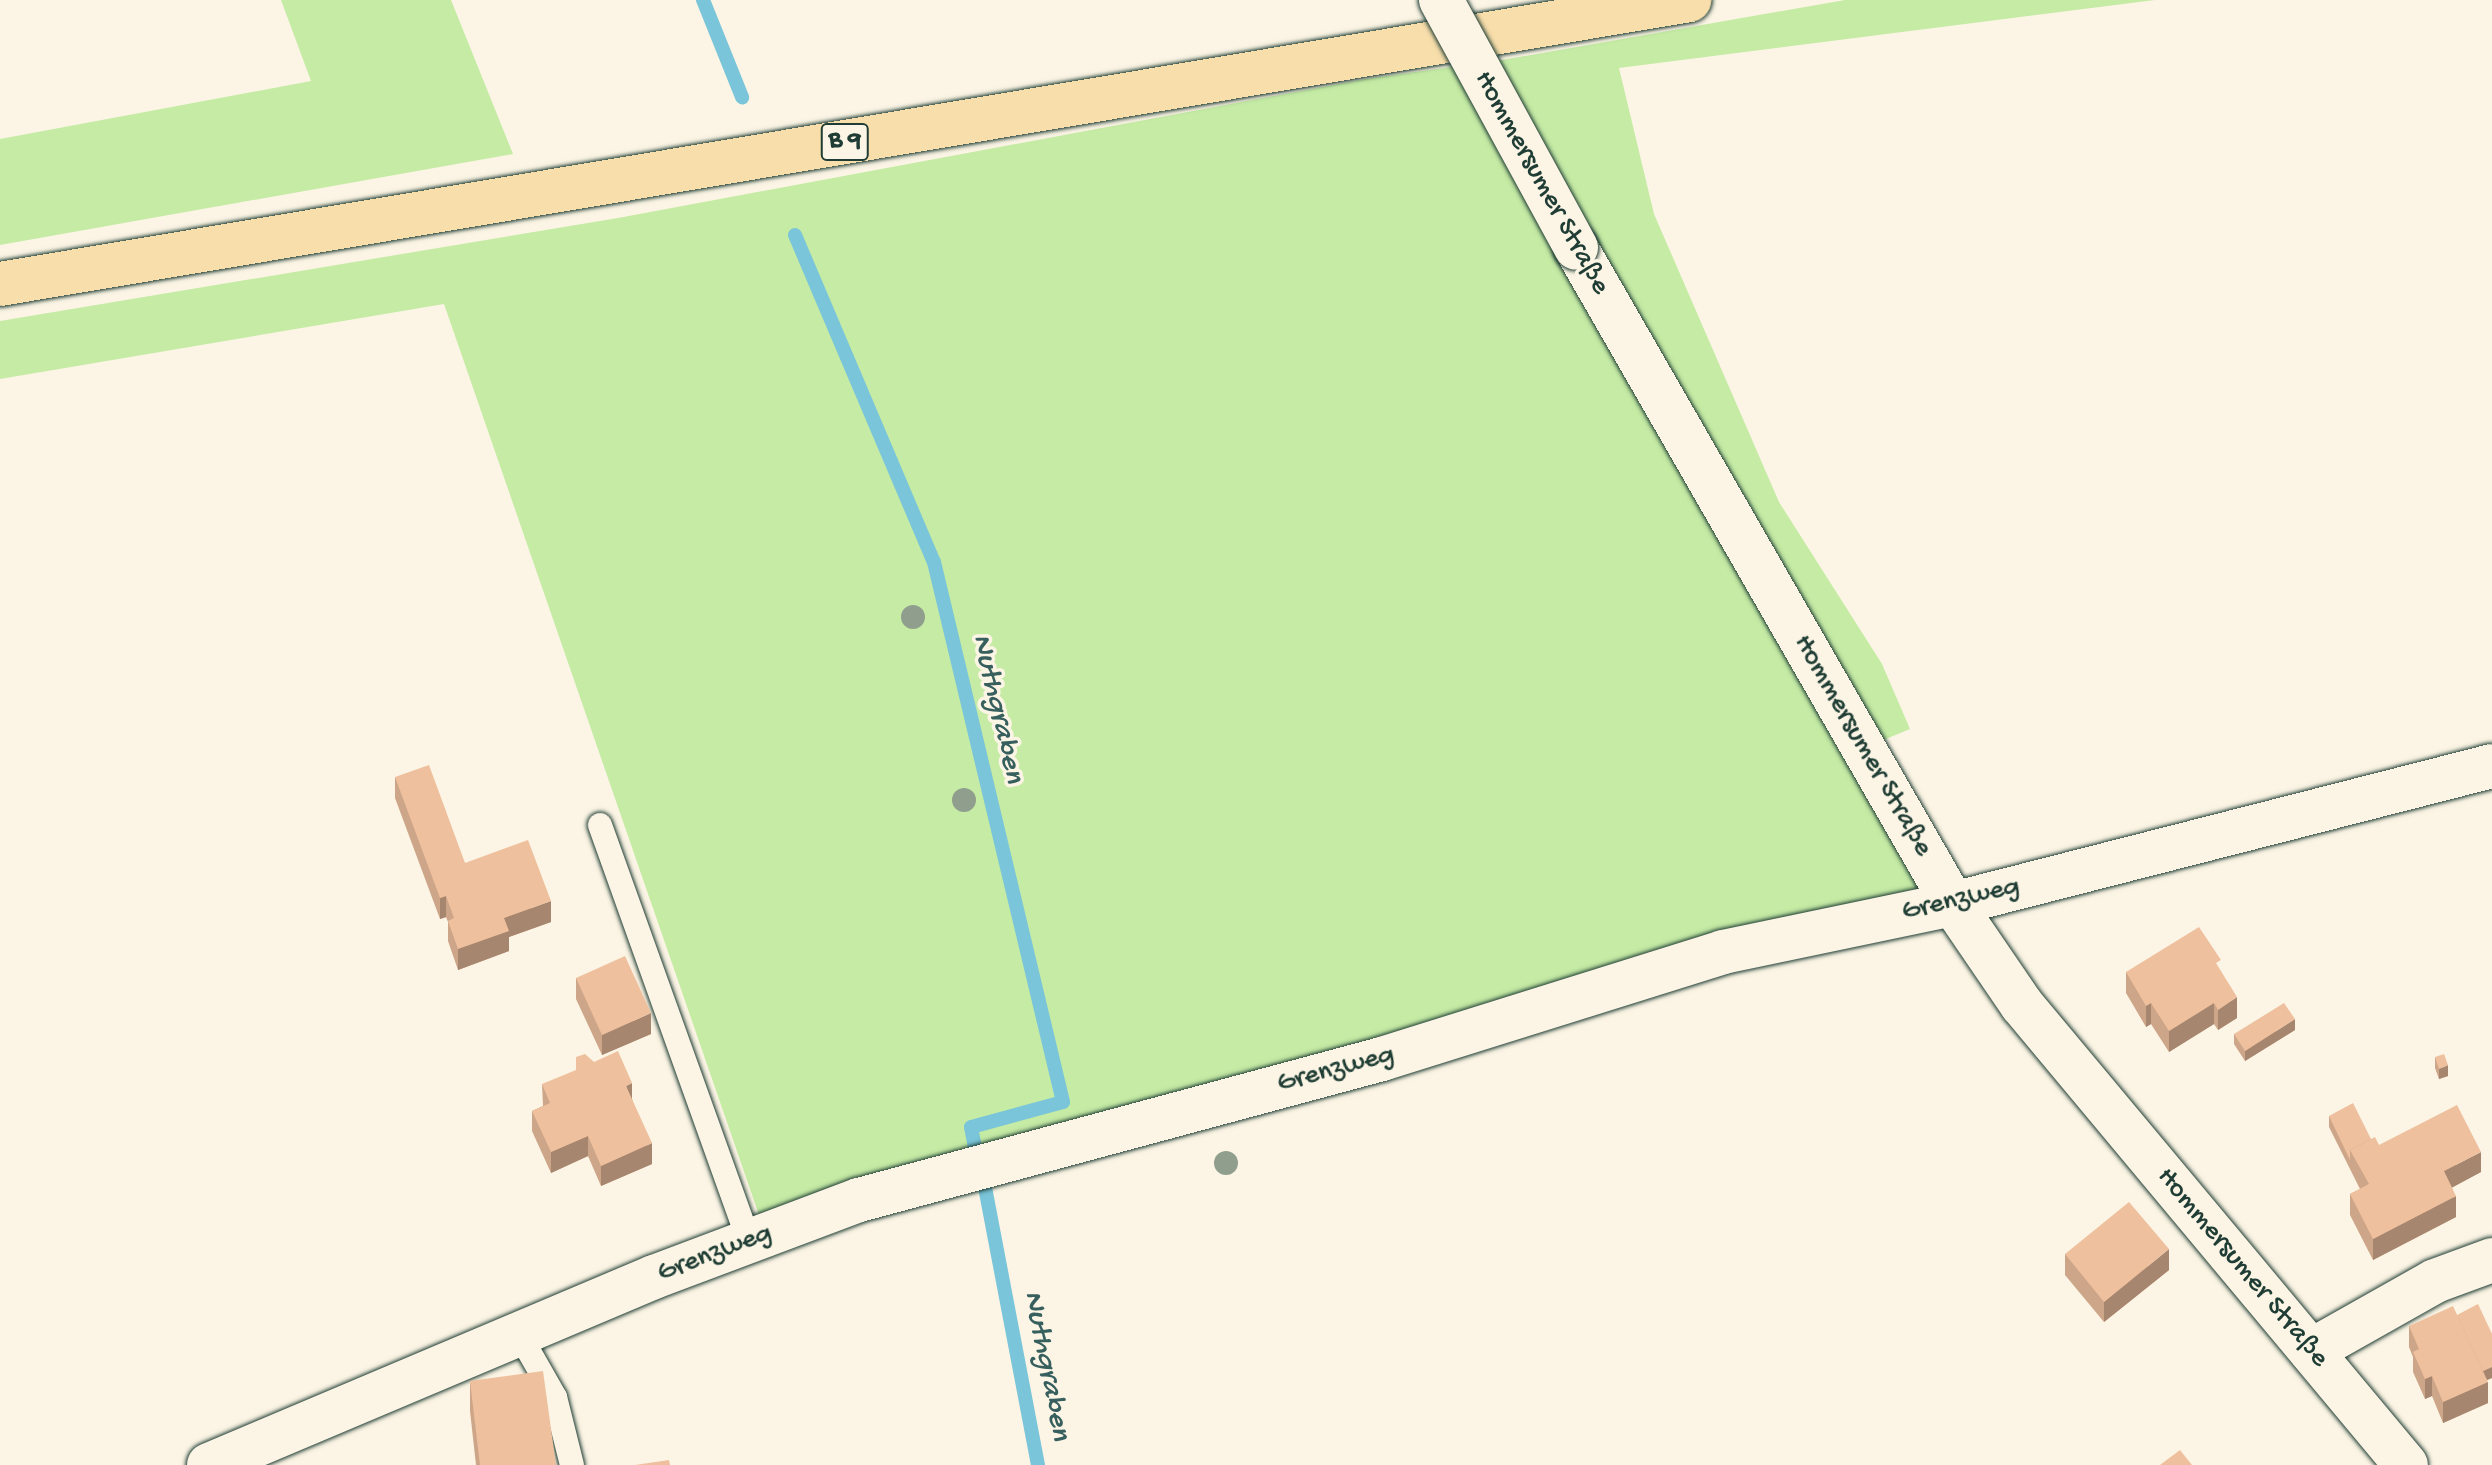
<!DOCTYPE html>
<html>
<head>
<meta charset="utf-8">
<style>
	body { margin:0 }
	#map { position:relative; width:2492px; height:1465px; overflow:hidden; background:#fcf5e5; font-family:"Gochi Hand",sans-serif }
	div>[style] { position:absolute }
	.green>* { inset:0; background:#c5eba5 }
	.stream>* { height:14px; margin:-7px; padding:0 7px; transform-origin:7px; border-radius:7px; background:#7ac5d9 }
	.roads { filter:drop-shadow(0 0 2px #1f3d34) drop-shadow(0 0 2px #1f3d34) }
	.lane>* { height:24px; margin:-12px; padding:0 12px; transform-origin:12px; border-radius:12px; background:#fcf5e5 }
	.street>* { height:44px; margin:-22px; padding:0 22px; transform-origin:22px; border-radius:22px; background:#fcf5e5 }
	.primary>* { height:44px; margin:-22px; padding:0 22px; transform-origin:22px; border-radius:22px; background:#f8deab }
	.bridges { filter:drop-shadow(0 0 2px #1f3d34) drop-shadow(0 0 2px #1f3d34) }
	.street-bridge>* { height:44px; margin:-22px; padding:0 22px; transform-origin:22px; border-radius:22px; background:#fcf5e5 }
	.trees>* { width:24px; height:24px; margin:-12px; border-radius:50%; background:#909e8d }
	.wall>* { inset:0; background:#cda588 }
	.shaded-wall>* { inset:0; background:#a7866f }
	.building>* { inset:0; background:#eec09e }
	span { translate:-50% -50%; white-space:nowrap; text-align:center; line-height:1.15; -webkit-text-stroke:7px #fcf5e5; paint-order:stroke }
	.shield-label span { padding:2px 6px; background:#fcf5e5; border:2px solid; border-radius:6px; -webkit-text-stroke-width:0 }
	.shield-label { font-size:26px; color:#1f3d34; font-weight:700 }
	.street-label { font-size:28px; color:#1f3d34 }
	.water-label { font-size:30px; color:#365f5d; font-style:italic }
</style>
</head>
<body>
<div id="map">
	<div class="green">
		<i style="clip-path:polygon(281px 0,451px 0,513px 154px,0 245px,0 139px,311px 81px)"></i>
		<i style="clip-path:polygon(1845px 0,2155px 0,1619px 68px,1654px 214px,1779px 502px,1882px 664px,1910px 729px,1864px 748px,1953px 904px,766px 1235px,444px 304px,0 379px,0 321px,618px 218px,1365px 79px,1502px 60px)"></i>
	</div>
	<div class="stream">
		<i style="left:703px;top:0;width:105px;rotate:68.1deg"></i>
		<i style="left:795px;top:235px;width:355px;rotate:67deg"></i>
		<i style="left:934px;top:562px;width:555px;rotate:76.56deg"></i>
		<i style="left:1063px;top:1102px;width:95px;rotate:164.8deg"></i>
		<i style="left:971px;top:1127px;width:20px;rotate:79deg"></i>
		<i style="left:984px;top:1182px;width:288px;rotate:79.2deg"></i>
	</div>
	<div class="roads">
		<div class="lane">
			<i style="left:600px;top:825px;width:442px;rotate:70.3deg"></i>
			<i style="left:519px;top:1334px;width:73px;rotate:60.3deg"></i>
			<i style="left:555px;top:1397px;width:70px;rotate:76deg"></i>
		</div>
		<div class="street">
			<i style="left:1576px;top:248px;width:757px;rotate:60.11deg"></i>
			<i style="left:1953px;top:904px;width:122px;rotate:55.7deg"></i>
			<i style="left:2022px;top:1005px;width:599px;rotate:50.15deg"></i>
			<i style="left:2311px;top:1351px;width:142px;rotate:-29.4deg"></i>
			<i style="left:2435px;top:1281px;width:61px;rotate:-20.2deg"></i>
			<i style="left:209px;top:1465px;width:483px;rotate:-22.9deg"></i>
			<i style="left:654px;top:1277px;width:219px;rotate:-20.6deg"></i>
			<i style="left:859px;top:1200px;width:542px;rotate:-15.09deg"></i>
			<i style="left:1382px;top:1059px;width:357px;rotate:-17.4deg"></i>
			<i style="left:1723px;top:952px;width:235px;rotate:-11.8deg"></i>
			<i style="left:1953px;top:904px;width:556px;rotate:-14.36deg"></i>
		</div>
		<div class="primary">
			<i style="left:0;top:284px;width:1713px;rotate:-9.54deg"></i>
		</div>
	</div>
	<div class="bridges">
		<div class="street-bridge">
			<i style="left:1441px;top:0;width:282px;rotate:61.4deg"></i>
		</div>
	</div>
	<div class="trees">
		<i style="left:913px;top:617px"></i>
		<i style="left:964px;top:800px"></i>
		<i style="left:1226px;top:1163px"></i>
	</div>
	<div class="wall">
		<i style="clip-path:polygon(395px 777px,465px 863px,551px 922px,509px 937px,509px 951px,458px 970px,448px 941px,448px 922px,446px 917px,440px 919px,395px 798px)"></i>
		<i style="clip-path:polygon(2221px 971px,2237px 1018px,2218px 1030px,2214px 1024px,2169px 1052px,2151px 1024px,2146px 1027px,2126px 993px,2126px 972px)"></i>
		<i style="clip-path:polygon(576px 978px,651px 1034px,602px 1055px,576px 999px)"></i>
		<i style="clip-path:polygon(2295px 1030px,2245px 1061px,2234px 1044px,2234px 1034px)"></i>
		<i style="clip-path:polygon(2435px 1057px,2448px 1076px,2439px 1079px,2435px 1068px)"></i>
		<i style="clip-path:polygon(542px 1084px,632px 1099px,652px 1164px,601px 1186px,588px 1156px,551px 1173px,532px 1131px,532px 1111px,543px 1106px)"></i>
		<i style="clip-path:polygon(2329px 1116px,2371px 1139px,2379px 1145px,2481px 1172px,2452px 1187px,2456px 1217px,2373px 1260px,2350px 1215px,2350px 1194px,2360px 1189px,2329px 1127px)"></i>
		<i style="clip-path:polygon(2065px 1254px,2169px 1270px,2104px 1322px,2065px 1275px)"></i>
		<i style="clip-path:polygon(2457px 1315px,2492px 1334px,2492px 1378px,2487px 1380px,2488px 1403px,2443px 1423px,2432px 1396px,2425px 1399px,2413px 1372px,2413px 1357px,2409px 1347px,2409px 1326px)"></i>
		<i style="clip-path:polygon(470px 1381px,556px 1465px,476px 1465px,470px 1411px)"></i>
	</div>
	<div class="shaded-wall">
		<i style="clip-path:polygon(446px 896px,446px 917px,440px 919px,440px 898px)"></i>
		<i style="clip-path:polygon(551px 901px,551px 922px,509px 937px,509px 951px,458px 970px,458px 949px,504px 918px)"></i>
		<i style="clip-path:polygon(2237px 997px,2237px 1018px,2218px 1030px,2218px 1010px)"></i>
		<i style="clip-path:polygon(2151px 1003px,2151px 1024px,2146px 1027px,2146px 1006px)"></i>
		<i style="clip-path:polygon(2214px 1003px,2214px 1024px,2169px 1052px,2169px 1031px)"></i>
		<i style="clip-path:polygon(651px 1013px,651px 1034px,602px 1055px,602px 1035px)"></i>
		<i style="clip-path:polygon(2295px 1019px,2295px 1030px,2245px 1061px,2245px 1051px)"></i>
		<i style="clip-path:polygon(2448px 1065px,2448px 1076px,2439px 1079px,2439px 1069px)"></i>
		<i style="clip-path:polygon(632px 1083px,632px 1104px,626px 1086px)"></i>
		<i style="clip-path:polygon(588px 1136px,588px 1156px,551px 1173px,551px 1152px)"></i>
		<i style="clip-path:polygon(652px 1143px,652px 1164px,601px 1186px,601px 1166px)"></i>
		<i style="clip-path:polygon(2481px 1152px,2481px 1172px,2444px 1192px,2444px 1171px)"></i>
		<i style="clip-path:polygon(2456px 1196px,2456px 1217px,2373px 1260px,2373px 1239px)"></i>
		<i style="clip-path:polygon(2169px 1249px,2169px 1270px,2104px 1322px,2104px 1302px)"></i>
		<i style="clip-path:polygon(2492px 1367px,2492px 1378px,2479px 1383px,2479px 1373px)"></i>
		<i style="clip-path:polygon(2432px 1376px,2432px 1396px,2425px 1399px,2425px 1379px)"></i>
		<i style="clip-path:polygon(2488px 1382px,2488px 1403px,2443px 1423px,2443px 1402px)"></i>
	</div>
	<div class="building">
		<i style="clip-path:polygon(429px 765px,465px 863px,528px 840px,551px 901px,504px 918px,509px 931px,458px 949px,448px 921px,454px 918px,446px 896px,440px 898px,395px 777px)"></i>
		<i style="clip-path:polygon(2199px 927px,2221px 960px,2216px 963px,2237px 997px,2218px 1010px,2214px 1003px,2169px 1031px,2151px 1003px,2146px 1006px,2126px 972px)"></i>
		<i style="clip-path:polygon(625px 956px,651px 1013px,602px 1035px,576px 978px)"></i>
		<i style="clip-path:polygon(2284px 1003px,2295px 1019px,2245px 1051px,2234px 1034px)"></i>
		<i style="clip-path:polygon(618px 1051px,632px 1083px,626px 1086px,652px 1143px,601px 1166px,588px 1136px,551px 1152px,532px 1111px,550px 1103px,542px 1084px,576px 1070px,576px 1057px,585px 1054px,594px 1062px)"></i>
		<i style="clip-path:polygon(2444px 1054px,2448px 1065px,2439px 1069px,2435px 1057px)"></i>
		<i style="clip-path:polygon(2353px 1103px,2371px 1139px,2350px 1150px,2350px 1160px,2329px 1116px)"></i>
		<i style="clip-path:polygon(2457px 1105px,2481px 1152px,2444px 1171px,2456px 1196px,2373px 1239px,2350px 1194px,2369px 1184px,2350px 1150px,2375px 1137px,2379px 1145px)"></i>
		<i style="clip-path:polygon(2129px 1202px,2169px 1249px,2104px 1302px,2065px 1254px)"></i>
		<i style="clip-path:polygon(2478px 1304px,2492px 1334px,2492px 1367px,2483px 1371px,2457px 1315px)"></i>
		<i style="clip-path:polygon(2453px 1306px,2488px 1382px,2443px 1402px,2432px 1376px,2425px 1379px,2413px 1352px,2419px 1349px,2409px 1326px)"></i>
		<i style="clip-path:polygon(543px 1371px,556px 1465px,480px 1465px,470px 1381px)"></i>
		<i style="clip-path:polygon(2180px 1450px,2192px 1465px,2160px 1465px)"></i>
		<i style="clip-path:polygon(669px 1460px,670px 1465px,635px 1465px)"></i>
	</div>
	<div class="shield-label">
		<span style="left:845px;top:142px">B 9</span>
	</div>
	<div class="street-label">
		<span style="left:1541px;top:183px;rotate:61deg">Hommersumer Straße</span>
		<span style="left:1862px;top:746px;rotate:60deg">Hommersumer Straße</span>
		<span style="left:1961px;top:900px;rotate:-13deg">Grenzweg</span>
		<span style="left:1336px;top:1070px;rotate:-15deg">Grenzweg</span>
		<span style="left:715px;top:1254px;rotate:-21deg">Grenzweg</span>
		<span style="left:2242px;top:1268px;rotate:50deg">Hommersumer Straße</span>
	</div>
	<div class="water-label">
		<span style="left:996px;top:709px;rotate:77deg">Nuthgraben</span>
		<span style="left:1045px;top:1366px;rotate:79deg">Nuthgraben</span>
	</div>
</div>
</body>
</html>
